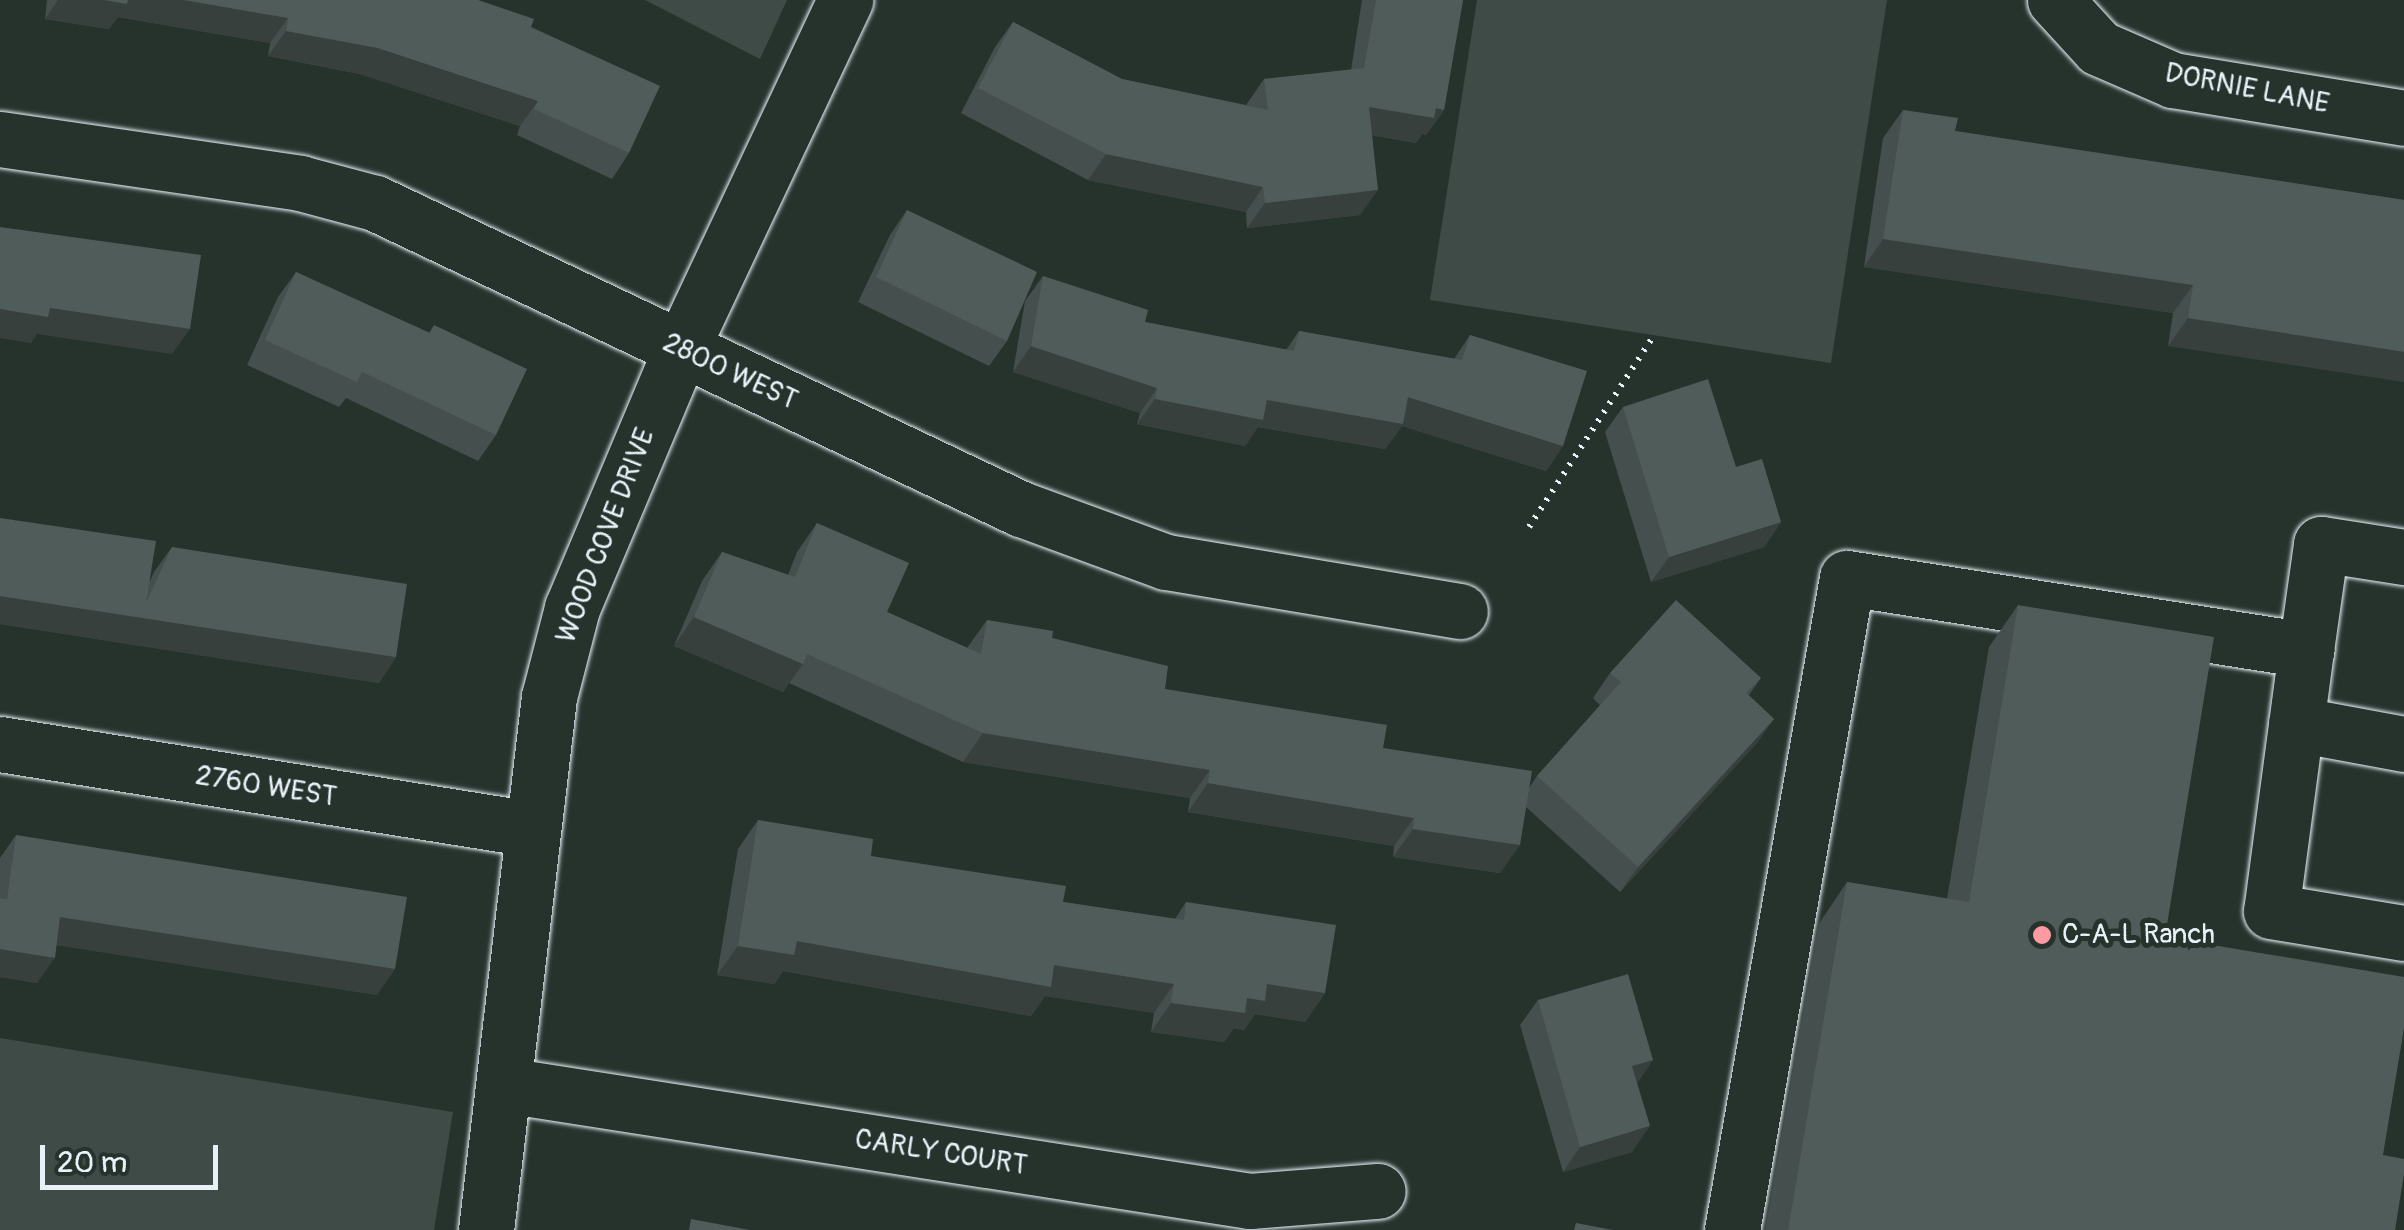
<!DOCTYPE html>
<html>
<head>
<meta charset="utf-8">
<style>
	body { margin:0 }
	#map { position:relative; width:2404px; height:1230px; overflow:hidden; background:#26332d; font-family:Pangolin,sans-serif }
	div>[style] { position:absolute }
	.green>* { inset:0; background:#3e4b47 }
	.path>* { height:6px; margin-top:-3px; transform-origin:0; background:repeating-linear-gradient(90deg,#e8f1f8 0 2.5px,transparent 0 10.5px) }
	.roads { filter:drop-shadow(0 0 2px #e8f1f8) drop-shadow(0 0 2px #e8f1f8) }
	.minor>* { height:55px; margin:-27.5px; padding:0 27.5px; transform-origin:27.5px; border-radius:27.5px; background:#26332d }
	.wall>* { inset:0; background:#454f4d }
	.shaded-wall>* { inset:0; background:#38403e }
	.building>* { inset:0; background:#505c59 }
	.dots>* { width:28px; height:28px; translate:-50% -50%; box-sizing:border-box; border:5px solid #26332d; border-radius:50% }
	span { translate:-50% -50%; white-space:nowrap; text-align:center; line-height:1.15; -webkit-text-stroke:10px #26332d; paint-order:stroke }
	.street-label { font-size:28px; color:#e8f1f8 }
	.poi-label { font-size:28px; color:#e8f1f8 }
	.left { translate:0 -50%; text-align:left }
	.scale { position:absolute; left:40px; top:1145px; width:178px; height:45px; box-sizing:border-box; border:5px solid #e8f1f8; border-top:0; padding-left:12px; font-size:30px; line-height:35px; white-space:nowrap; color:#e8f1f8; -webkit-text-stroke:8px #26332d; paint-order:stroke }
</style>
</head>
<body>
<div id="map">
	<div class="green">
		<i style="clip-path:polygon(645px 0,787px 0,760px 59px)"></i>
		<i style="clip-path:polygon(1477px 0,1887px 0,1831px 363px,1430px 300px)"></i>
		<i style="clip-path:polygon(0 1038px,453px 1112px,434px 1230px,0 1230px)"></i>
	</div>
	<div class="path">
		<i style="left:1529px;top:527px;width:229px;rotate:-56.9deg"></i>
	</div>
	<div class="roads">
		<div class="minor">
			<i style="left:2055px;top:0;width:65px;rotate:47.5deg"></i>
			<i style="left:2099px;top:48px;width:81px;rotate:23.4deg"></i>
			<i style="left:2173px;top:80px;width:234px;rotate:9.3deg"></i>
			<i style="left:0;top:139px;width:303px;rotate:8.3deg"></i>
			<i style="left:300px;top:183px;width:78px;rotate:14.9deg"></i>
			<i style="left:375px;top:203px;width:715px;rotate:25.35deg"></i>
			<i style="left:1021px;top:509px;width:154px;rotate:20.1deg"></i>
			<i style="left:1166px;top:562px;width:298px;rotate:9.5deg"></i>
			<i style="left:2306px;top:650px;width:107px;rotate:-81.9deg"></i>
			<i style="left:2321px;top:544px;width:84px;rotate:8.9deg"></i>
			<i style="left:2296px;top:724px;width:110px;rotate:10.5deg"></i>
			<i style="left:0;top:744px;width:538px;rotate:9.09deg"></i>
			<i style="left:505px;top:1085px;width:754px;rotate:8.85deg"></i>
			<i style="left:1250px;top:1201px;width:128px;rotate:-4.5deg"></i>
			<i style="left:486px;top:1230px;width:537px;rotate:-83.26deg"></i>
			<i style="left:549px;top:697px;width:92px;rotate:-75.5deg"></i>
			<i style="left:572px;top:608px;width:281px;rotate:-67.2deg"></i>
			<i style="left:681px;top:349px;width:386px;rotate:-64.8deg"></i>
			<i style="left:1732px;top:1230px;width:662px;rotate:-80deg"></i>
			<i style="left:1847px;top:578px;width:465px;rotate:8.9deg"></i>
			<i style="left:2306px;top:650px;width:263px;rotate:97.6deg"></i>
			<i style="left:2271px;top:911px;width:135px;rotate:9.4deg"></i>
		</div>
	</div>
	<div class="wall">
		<i style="clip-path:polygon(47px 0,478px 0,531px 27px,629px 153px,612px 179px,517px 135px,520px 126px,360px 74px,268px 56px,270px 43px,118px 17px,109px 29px,45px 19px)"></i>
		<i style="clip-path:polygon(1362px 0,1463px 0,1444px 110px,1426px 135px,1422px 134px,1416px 143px,1372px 135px,1360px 215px,1247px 228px,1246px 212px,1088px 180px,961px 113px,995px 47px,1013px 22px,1122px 79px,1246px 105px,1264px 79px,1351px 70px)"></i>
		<i style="clip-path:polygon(1903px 110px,1955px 131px,2404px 200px,2168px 346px,2173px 313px,1864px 267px,1883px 138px)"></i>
		<i style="clip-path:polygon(907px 210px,1007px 341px,989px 366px,858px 302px,890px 235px)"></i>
		<i style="clip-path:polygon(296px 272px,429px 333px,434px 325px,496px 435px,478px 461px,346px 398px,339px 407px,247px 365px,278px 297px)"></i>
		<i style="clip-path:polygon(1043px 276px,1145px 322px,1286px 350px,1299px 331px,1454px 359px,1470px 335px,1563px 446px,1546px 471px,1402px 426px,1385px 449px,1258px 427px,1245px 446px,1137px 424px,1140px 413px,1013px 372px,1025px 301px)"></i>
		<i style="clip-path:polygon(1623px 407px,1736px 467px,1781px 522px,1764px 547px,1651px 582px,1605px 432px)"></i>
		<i style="clip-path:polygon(0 518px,150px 581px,154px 572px,172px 547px,396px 657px,379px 683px,0 624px)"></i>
		<i style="clip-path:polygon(817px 523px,887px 612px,967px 648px,987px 620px,1052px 638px,1165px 689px,1529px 788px,1537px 776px,1600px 705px,1593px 698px,1610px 673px,1761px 678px,1749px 695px,1774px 719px,1756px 744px,1620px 892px,1526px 807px,1500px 873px,1393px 857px,1394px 846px,1188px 812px,1190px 798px,963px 762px,789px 683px,783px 692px,674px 646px,702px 581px,722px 552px,788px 575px,797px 552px)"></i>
		<i style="clip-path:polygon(2018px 605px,2165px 937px,2383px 1155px,2395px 1230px,1765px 1230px,1818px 925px,1847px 882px,1947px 899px,1989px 647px)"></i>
		<i style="clip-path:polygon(758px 820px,871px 856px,1063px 902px,1175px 919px,1186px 902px,1325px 993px,1305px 1022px,1255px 1014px,1244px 1030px,1234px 1028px,1224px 1042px,1151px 1032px,1154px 1013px,1045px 996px,1031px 1016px,783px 971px,774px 984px,717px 975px,738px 849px)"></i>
		<i style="clip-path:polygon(16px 835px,377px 995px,57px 945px,37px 983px,0 977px,0 858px)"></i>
		<i style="clip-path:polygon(1538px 1000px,1653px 1060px,1637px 1083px,1632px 1152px,1563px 1172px,1520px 1025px)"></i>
	</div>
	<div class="shaded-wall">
		<i style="clip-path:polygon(58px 0,184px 0,288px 18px,270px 43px,118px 17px,109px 29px,45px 19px)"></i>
		<i style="clip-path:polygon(286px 31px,378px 48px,538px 101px,520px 126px,360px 74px,268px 56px)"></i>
		<i style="clip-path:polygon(1369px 107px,1436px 108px,1444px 110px,1426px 135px,1422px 134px,1416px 143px,1351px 132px)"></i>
		<i style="clip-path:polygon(1106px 154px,1263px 187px,1246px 212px,1088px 180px)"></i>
		<i style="clip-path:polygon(1378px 190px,1360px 215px,1247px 228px,1265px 203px)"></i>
		<i style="clip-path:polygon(1883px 239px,2193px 285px,2173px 313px,1864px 267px)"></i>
		<i style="clip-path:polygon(50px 308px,190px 329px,172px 354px,37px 334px,31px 343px,0 338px,0 309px)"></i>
		<i style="clip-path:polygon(2188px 318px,2404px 352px,2404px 382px,2168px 346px)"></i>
		<i style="clip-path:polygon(1031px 346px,1157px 388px,1140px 413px,1013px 372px)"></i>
		<i style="clip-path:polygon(1408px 397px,1563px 446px,1546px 471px,1402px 426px,1385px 449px,1258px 427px,1245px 446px,1137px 424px,1155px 399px,1267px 400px)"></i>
		<i style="clip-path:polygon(1781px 522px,1764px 547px,1651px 582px,1669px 557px)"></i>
		<i style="clip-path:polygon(0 596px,396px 657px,379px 683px,0 624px)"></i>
		<i style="clip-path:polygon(694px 617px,803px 664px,783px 692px,674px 646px)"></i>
		<i style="clip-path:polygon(1774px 719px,1756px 744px,1620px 892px,1638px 867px)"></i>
		<i style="clip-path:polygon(983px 733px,1210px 770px,1190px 798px,963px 762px)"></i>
		<i style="clip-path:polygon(1208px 783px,1414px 818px,1394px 846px,1188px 812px)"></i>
		<i style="clip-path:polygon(1413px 829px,1520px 845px,1500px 873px,1393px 857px)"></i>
		<i style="clip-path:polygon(60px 917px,395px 969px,377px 995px,43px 943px)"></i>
		<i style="clip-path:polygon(797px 941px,1054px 965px,1174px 984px,1154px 1013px,1045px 996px,1031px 1016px,783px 971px,774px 984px,717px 975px,738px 946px)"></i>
		<i style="clip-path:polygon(0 949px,55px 958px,37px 983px,0 977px)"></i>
		<i style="clip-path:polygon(1267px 984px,1325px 993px,1305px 1022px,1255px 1014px,1244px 1030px,1234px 1028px,1224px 1042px,1151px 1032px,1171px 1003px,1247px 998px)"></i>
		<i style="clip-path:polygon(1653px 1060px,1635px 1086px,1632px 1066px)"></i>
		<i style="clip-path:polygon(1650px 1126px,1632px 1152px,1563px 1172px,1580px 1147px)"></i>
	</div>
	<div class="building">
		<i style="clip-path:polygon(104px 0,128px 0,127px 4px)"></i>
		<i style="clip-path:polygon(184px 0,478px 0,534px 19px,531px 27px,660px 86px,629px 153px,534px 109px,538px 101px,378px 48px,286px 31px,288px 18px)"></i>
		<i style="clip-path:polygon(1376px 0,1463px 0,1444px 110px,1436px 108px,1434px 118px,1369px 107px,1378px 190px,1265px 203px,1263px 187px,1106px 154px,978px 88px,1013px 22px,1122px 79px,1268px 110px,1264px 79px,1364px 68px)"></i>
		<i style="clip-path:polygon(1903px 110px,1958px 118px,1955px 131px,2404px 200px,2404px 352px,2188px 318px,2193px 285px,1883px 239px)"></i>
		<i style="clip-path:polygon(907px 210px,1037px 272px,1007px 341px,876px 277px)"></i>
		<i style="clip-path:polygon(0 227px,201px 255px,190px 329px,50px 308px,48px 317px,0 309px)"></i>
		<i style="clip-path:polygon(296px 272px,430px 333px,434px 325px,527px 369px,496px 435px,362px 372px,357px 382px,265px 340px)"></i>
		<i style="clip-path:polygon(1043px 276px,1148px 310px,1145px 322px,1294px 351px,1299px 331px,1462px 360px,1470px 335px,1587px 371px,1563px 446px,1408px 397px,1403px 424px,1267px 400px,1263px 420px,1155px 399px,1157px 388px,1031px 346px)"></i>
		<i style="clip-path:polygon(1708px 379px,1736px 467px,1762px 459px,1781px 522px,1669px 557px,1623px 407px)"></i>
		<i style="clip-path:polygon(0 518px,156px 541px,146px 603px,172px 547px,407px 584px,396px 657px,0 596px)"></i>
		<i style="clip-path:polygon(817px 523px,909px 563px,887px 612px,981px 654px,987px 620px,1053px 631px,1052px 638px,1168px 666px,1165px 689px,1387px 725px,1383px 748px,1532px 771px,1520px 845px,1413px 829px,1414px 818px,1208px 783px,1210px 770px,983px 733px,807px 654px,803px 664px,694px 617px,722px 552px,795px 577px)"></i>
		<i style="clip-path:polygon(1676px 600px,1761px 678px,1746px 693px,1774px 719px,1638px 867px,1537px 776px,1621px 682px,1610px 673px)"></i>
		<i style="clip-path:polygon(2018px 605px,2214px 637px,2165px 937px,2404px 977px,2404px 1028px,2383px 1155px,2404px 1159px,2404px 1174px,2395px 1230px,1788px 1230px,1847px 882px,1969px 902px)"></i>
		<i style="clip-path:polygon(758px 820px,873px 839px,871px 856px,1066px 886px,1063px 902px,1184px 920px,1186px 902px,1336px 925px,1325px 993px,1267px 984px,1265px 1001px,1247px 998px,1245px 1013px,1171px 1003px,1174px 984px,1054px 965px,1051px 987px,797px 941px,794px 955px,738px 946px)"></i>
		<i style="clip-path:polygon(16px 835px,407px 897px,395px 969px,60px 917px,55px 958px,0 949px,0 898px,7px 899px)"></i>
		<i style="clip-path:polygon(1628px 974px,1653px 1060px,1632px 1066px,1650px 1126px,1580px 1147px,1538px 1000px)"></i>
		<i style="clip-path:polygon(691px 1219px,750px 1230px,689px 1230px)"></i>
		<i style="clip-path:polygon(1576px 1223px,1613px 1230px,1574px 1230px)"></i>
	</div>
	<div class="dots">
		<i style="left:2042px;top:935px;background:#ff9aa2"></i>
	</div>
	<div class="street-label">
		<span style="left:2247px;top:89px;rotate:11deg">DORNIE LANE</span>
		<span style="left:730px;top:372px;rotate:25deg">2800 WEST</span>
		<span style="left:606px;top:536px;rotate:-69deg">WOOD COVE DRIVE</span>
		<span style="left:266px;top:787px;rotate:9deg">2760 WEST</span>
		<span style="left:941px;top:1153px;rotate:9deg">CARLY COURT</span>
	</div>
	<div class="poi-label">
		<span class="left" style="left:2062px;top:935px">C-A-L Ranch</span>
	</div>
	<div class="scale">20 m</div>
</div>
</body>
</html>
